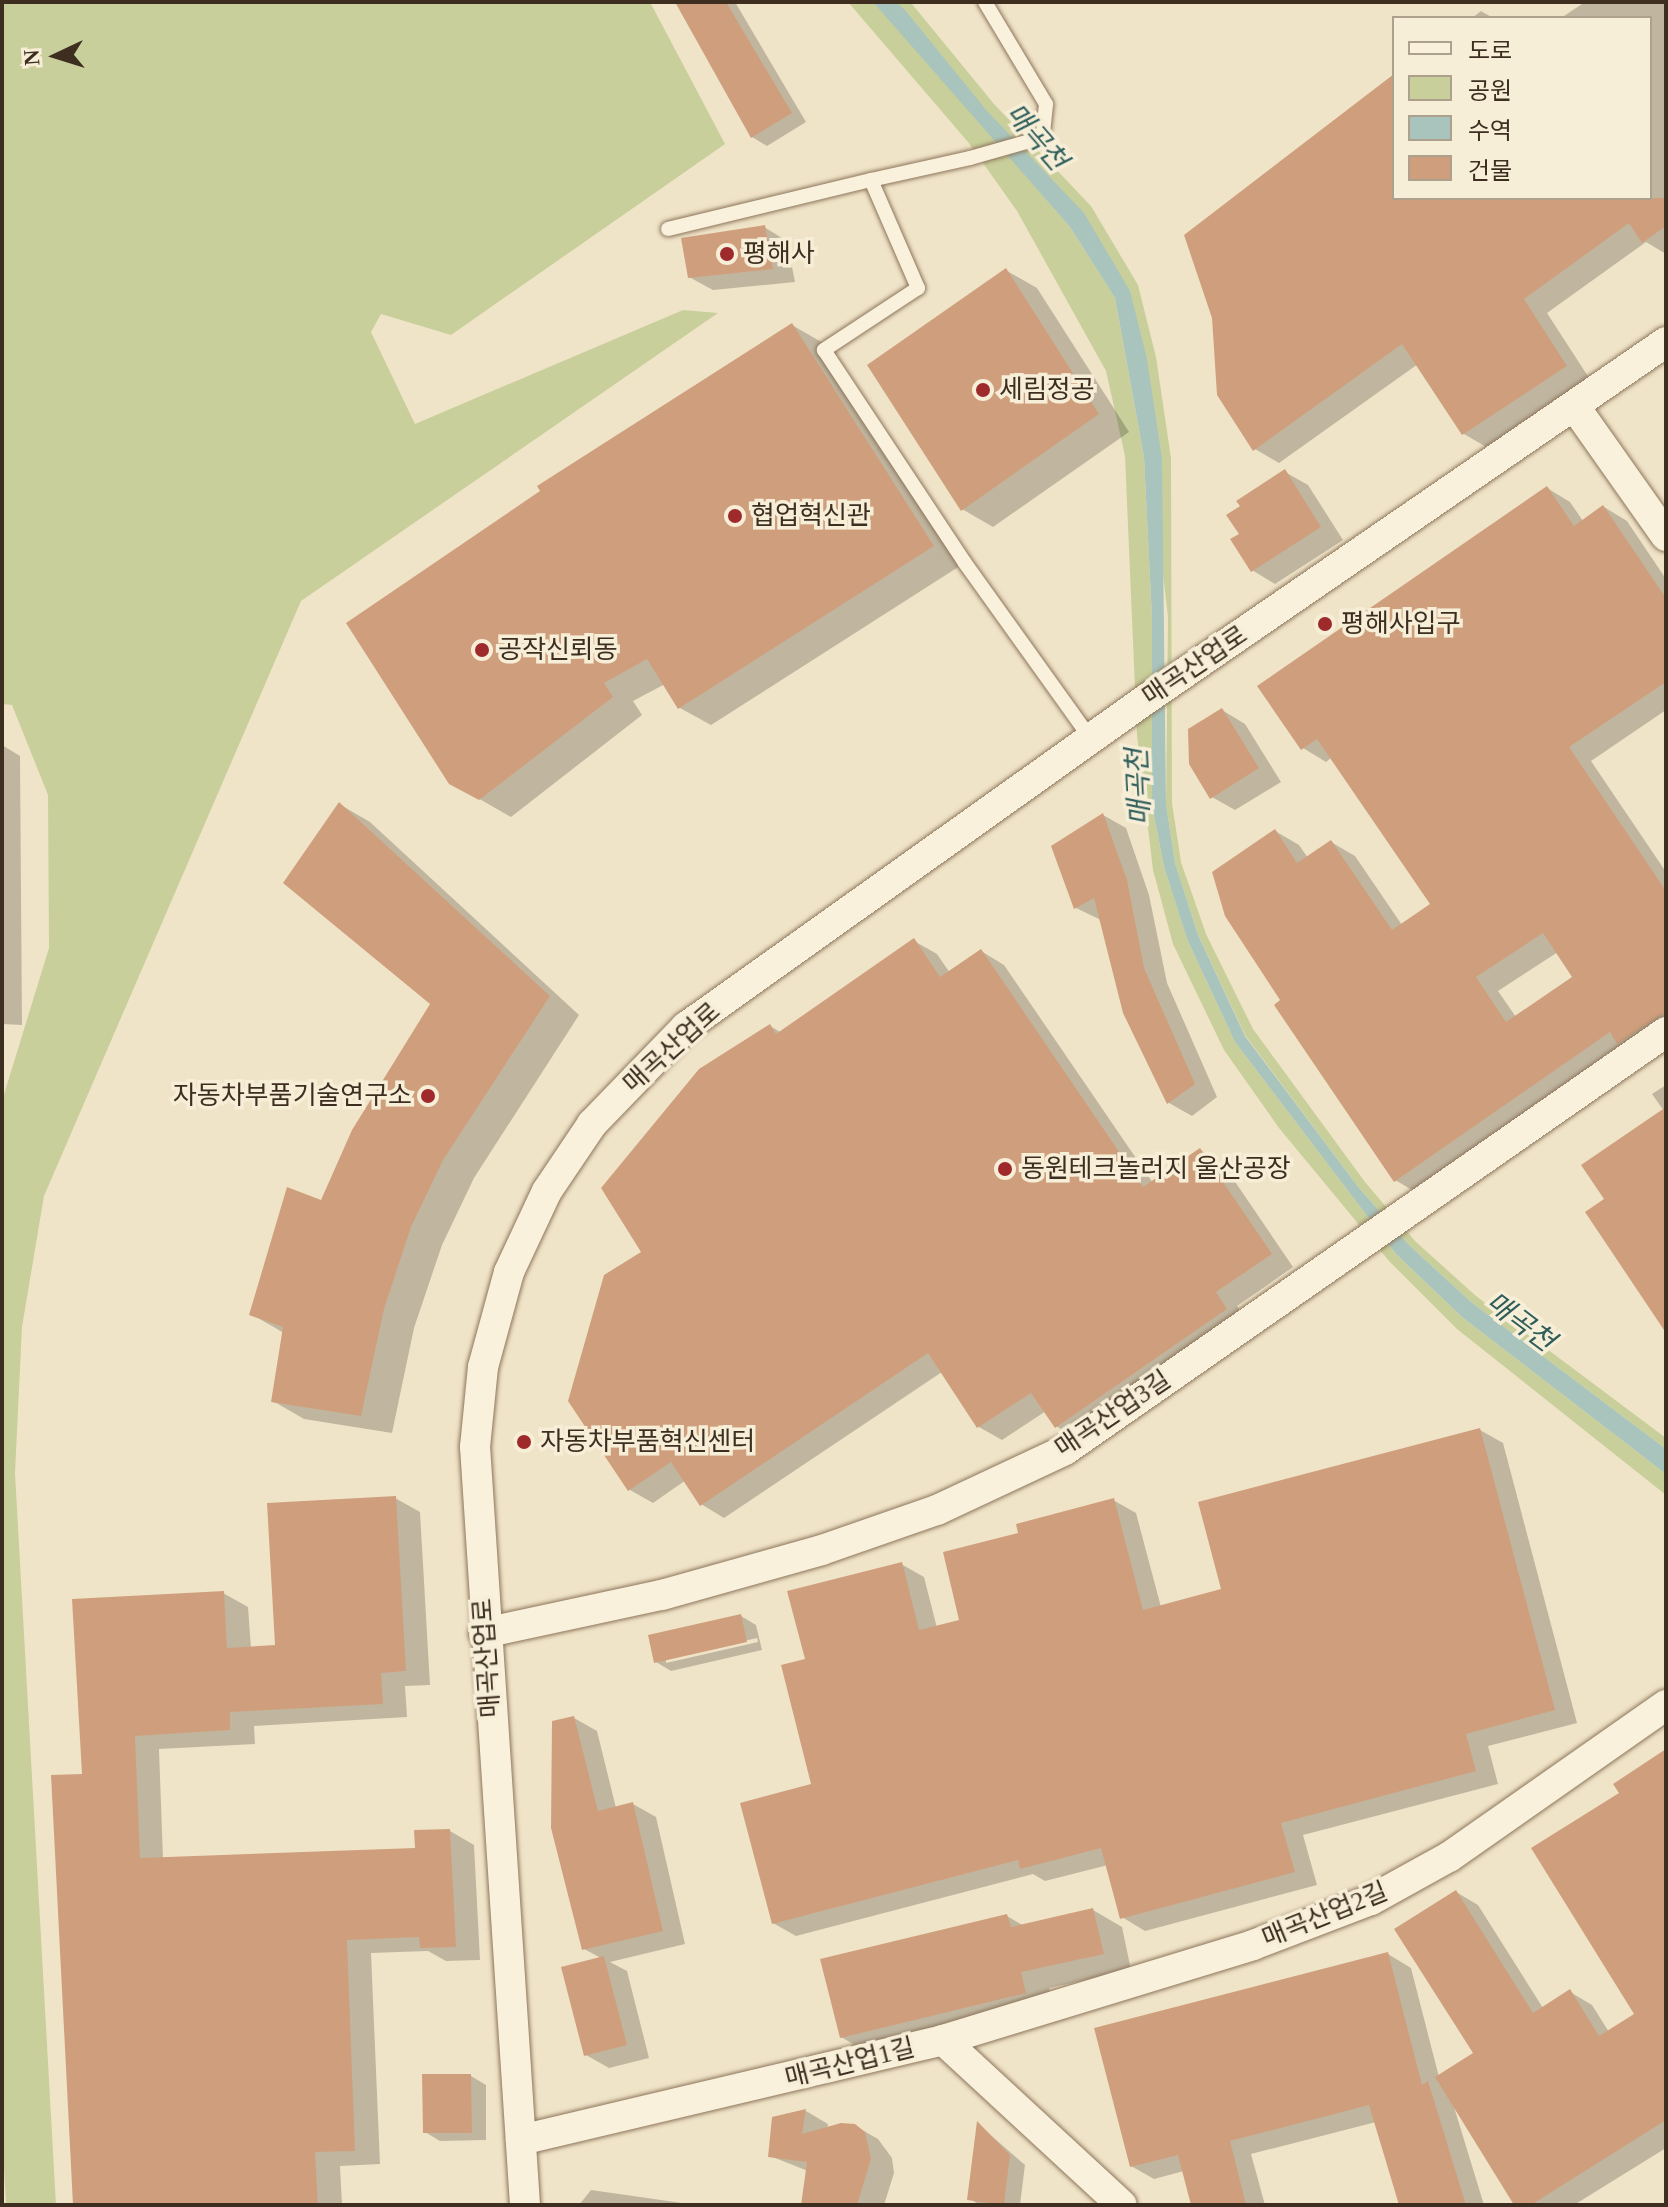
<!DOCTYPE html>
<html>
<head>
<meta charset="utf-8">
<style>
	body { margin:0 }
	#map { position:relative; width:1668px; height:2207px; overflow:hidden; background:#f0e4c8; font-family:"Times New Roman","Noto Sans KR",serif }
	div>[style] { position:absolute }
	.green>* { inset:0; background:#c9cf9b }
	.water>* { inset:0; background:#a9c4bc }
	.shadow>* { inset:0; background:#0003 }
	.building>* { inset:0; background:#cf9f7d }
	.roads { filter:drop-shadow(0 0 2px #8d765c) drop-shadow(0 0 2px #8d765c) }
	.lane>* { height:14px; margin:-7px; padding:0 7px; transform-origin:7px; border-radius:7px; background:#faf1dc }
	.street>* { height:30px; margin:-15px; padding:0 15px; transform-origin:15px; border-radius:15px; background:#faf1dc }
	.dots>* { width:22px; height:22px; translate:-50% -50%; box-sizing:border-box; border:4px solid #f7eed8; border-radius:50% }
	span { translate:-50% -50%; white-space:nowrap; text-align:center; line-height:1.15; -webkit-text-stroke:7px #f7eed8; paint-order:stroke }
	.poi-label { font-size:26px; color:#3d2e20 }
	.left { translate:0 -50%; text-align:left }
	.right { translate:-100% -50%; text-align:right }
	.street-label { font-size:26px; color:#3d2e20 }
	.water-label { font-size:28px; color:#2f5d5a; font-style:italic }
	.frame { position:absolute; inset:0; border:4px solid #3d2e20; pointer-events:none }
	.legend { position:absolute; left:1392px; top:16px; width:260px; height:184px; box-sizing:border-box; background:#f7eed8; border:2px solid #ada18e; margin:0; padding:10px 14px; list-style:none; font-size:24px; color:#3d2e20 }
	.legend li { display:flex; align-items:center; gap:16px; height:40px }
	.legend b { width:40px; border:2px solid #ada18e }
	.north { position:absolute; left:16px; top:16px; width:80px; height:80px; -webkit-text-stroke:6px #f7eed8; paint-order:stroke; rotate:266deg; font-size:22px; font-weight:700; line-height:32px; text-align:center; color:#3d2e20 }
	.north::after { content:''; display:block; margin:auto; width:28px; height:36px; background:#3d2e20; clip-path:polygon(50% 0,100% 100%,50% 72%,0 100%) }
</style>
</head>
<body>
<div id="map">
	<div class="green">
		<i style="clip-path:polygon(2px 2px,650px 2px,725px 144px,451px 335px,381px 314px,371px 332px,415px 424px,683px 310px,718px 313px,301px 601px,44px 1196px,22px 1327px,15px 1473px,56px 2205px,6px 2205px,2px 2130px,2px 1101px,49px 948px,48px 795px,12px 705px,2px 704px)"></i>
		<i style="clip-path:polygon(848px 2px,873px 2px,892px 21px,1070px 227px,1115px 298px,1144px 457px,1152px 618px,1152px 805px,1164px 867px,1187px 939px,1235px 1042px,1396px 1254px,1462px 1317px,1666px 1474px,1666px 1495px,1457px 1329px,1389px 1261px,1279px 1128px,1224px 1050px,1173px 944px,1153px 870px,1137px 735px,1125px 456px,1106px 371px,1017px 211px,968px 142px)"></i>
		<i style="clip-path:polygon(896px 2px,912px 4px,994px 104px,1091px 206px,1138px 285px,1156px 357px,1171px 458px,1172px 803px,1181px 862px,1206px 934px,1253px 1029px,1365px 1182px,1415px 1241px,1476px 1296px,1666px 1438px,1666px 1449px,1471px 1302px,1409px 1245px,1359px 1188px,1245px 1035px,1198px 935px,1175px 863px,1166px 804px,1168px 617px,1130px 291px)"></i>
	</div>
	<div class="water">
		<i style="clip-path:polygon(873px 2px,896px 2px,905px 10px,987px 111px,1084px 213px,1130px 291px,1147px 359px,1162px 459px,1166px 804px,1175px 863px,1198px 935px,1245px 1036px,1359px 1188px,1409px 1245px,1471px 1302px,1666px 1449px,1666px 1474px,1462px 1317px,1396px 1254px,1235px 1042px,1187px 939px,1164px 867px,1152px 805px,1152px 618px,1144px 457px,1115px 298px,1070px 227px)"></i>
	</div>
	<div class="shadow">
		<i style="clip-path:polygon(691px 2px,735px 2px,806px 122px,767px 146px,752px 137px)"></i>
		<i style="clip-path:polygon(1585px 2px,1666px 2px,1666px 254px,1646px 242px,1547px 313px,1591px 381px,1488px 448px,1464px 434px,1418px 364px,1279px 463px,1255px 449px,1394px 77px,1394px 198px,1650px 198px,1650px 18px,1561px 18px)"></i>
		<i style="clip-path:polygon(1481px 11px,1493px 18px,1472px 18px)"></i>
		<i style="clip-path:polygon(764px 227px,787px 241px,795px 282px,713px 290px,689px 277px)"></i>
		<i style="clip-path:polygon(1007px 271px,1037px 288px,1129px 432px,993px 527px,962px 509px)"></i>
		<i style="clip-path:polygon(792px 325px,823px 343px,963px 564px,711px 725px,680px 708px,665px 684px,633px 701px,642px 715px,511px 817px,450px 782px)"></i>
		<i style="clip-path:polygon(1285px 472px,1308px 485px,1343px 540px,1275px 584px,1252px 570px)"></i>
		<i style="clip-path:polygon(evenodd,1547px 488px,1570px 502px,1583px 521px,1604px 507px,1627px 521px,1666px 579px,1666px 710px,1591px 761px,1666px 872px,1666px 1040px,1419px 1194px,1395px 1180px,1283px 1001px,1275px 831px,1299px 845px,1308px 858px,1331px 842px,1355px 856px,1402px 925px,1432px 905px,1332px 757px,1326px 762px,1303px 748px,1547px 488px,1558px 952px,1575px 978px,1516px 1017px,1498px 991px,1558px 952px)"></i>
		<i style="clip-path:polygon(1222px 710px,1245px 724px,1281px 782px,1235px 810px,1212px 797px)"></i>
		<i style="clip-path:polygon(2px 745px,20px 756px,22px 1025px,2px 1024px)"></i>
		<i style="clip-path:polygon(339px 804px,370px 822px,579px 1015px,474px 1178px,442px 1245px,414px 1328px,392px 1433px,304px 1419px,273px 1401px,284px 1333px,251px 1314px,322px 1203px,433px 1004px)"></i>
		<i style="clip-path:polygon(1103px 815px,1126px 828px,1149px 895px,1167px 983px,1217px 1097px,1192px 1116px,1169px 1103px,1125px 1012px,1101px 920px,1076px 908px)"></i>
		<i style="clip-path:polygon(914px 941px,937px 954px,950px 973px,981px 951px,1004px 965px,1153px 1183px,1200px 1150px,1223px 1164px,1293px 1267px,1237px 1306px,1249px 1323px,1079px 1439px,1056px 1426px,1046px 1411px,1002px 1440px,979px 1427px,942px 1372px,724px 1518px,701px 1504px,686px 1480px,653px 1503px,630px 1490px,643px 1253px,770px 1026px,782px 1033px)"></i>
		<i style="clip-path:polygon(1666px 1085px,1666px 1329px,1607px 1199px,1664px 1111px,1652px 1094px)"></i>
		<i style="clip-path:polygon(1480px 1430px,1503px 1443px,1577px 1723px,1488px 1746px,1498px 1784px,1303px 1835px,1317px 1885px,1145px 1931px,1122px 1917px,1108px 1865px,1045px 1881px,1033px 1874px,796px 1936px,773px 1923px,814px 1785px,807px 1661px,901px 1564px,924px 1577px,937px 1628px,962px 1621px,1021px 1535px,1113px 1500px,1136px 1513px,1161px 1607px,1224px 1590px)"></i>
		<i style="clip-path:polygon(395px 1498px,420px 1512px,430px 1685px,405px 1686px,407px 1717px,254px 1726px,255px 1744px,159px 1749px,163px 1859px,417px 1850px,450px 1831px,474px 1845px,480px 1960px,446px 1961px,428px 1951px,371px 1953px,380px 2164px,340px 2166px,342px 2205px,74px 2205px,84px 1776px,223px 1593px,248px 1607px,251px 1648px,277px 1647px)"></i>
		<i style="clip-path:polygon(evenodd,741px 1616px,756px 1625px,762px 1650px,671px 1671px,656px 1662px,741px 1616px,757px 1638px,758px 1642px,666px 1663px,666px 1659px,757px 1638px)"></i>
		<i style="clip-path:polygon(574px 1718px,597px 1731px,616px 1808px,633px 1804px,656px 1817px,685px 1944px,610px 1962px,627px 1971px,649px 2058px,609px 2068px,586px 2055px,601px 1958px,584px 1949px)"></i>
		<i style="clip-path:polygon(1666px 1751px,1666px 2148px,1574px 2205px,1516px 2205px,1454px 2107px,1484px 2205px,1401px 2205px,1376px 2122px,1251px 2154px,1265px 2205px,1193px 2205px,1184px 2171px,1154px 2179px,1131px 2166px,1388px 1954px,1411px 1968px,1439px 2077px,1475px 2054px,1456px 1892px,1478px 1905px,1543px 2008px,1570px 1992px,1592px 2005px,1609px 2032px,1637px 2014px,1622px 1794px)"></i>
		<i style="clip-path:polygon(1093px 1910px,1122px 1927px,1131px 1970px,1049px 1988px,1054px 2009px,870px 2054px,841px 2037px,1007px 1916px,1024px 1926px)"></i>
		<i style="clip-path:polygon(471px 2076px,486px 2085px,486px 2140px,440px 2141px,425px 2132px)"></i>
		<i style="clip-path:polygon(806px 2111px,828px 2124px,827px 2131px,855px 2126px,878px 2139px,892px 2158px,894px 2173px,884px 2205px,803px 2205px,808px 2171px,770px 2156px)"></i>
		<i style="clip-path:polygon(978px 2124px,1025px 2165px,1020px 2205px,980px 2205px,970px 2199px)"></i>
		<i style="clip-path:polygon(591px 2190px,696px 2205px,579px 2205px)"></i>
	</div>
	<div class="building">
		<i style="clip-path:polygon(675px 2px,726px 2px,792px 113px,751px 138px)"></i>
		<i style="clip-path:polygon(1394px 74px,1394px 198px,1666px 198px,1666px 226px,1642px 243px,1629px 223px,1524px 299px,1567px 366px,1462px 435px,1402px 344px,1253px 451px,1217px 395px,1212px 318px,1184px 235px)"></i>
		<i style="clip-path:polygon(765px 225px,773px 269px,688px 278px,681px 238px)"></i>
		<i style="clip-path:polygon(1006px 268px,1099px 414px,961px 511px,867px 365px)"></i>
		<i style="clip-path:polygon(792px 323px,934px 546px,678px 709px,647px 659px,604px 683px,613px 697px,479px 800px,449px 784px,346px 623px,540px 491px,537px 486px)"></i>
		<i style="clip-path:polygon(1285px 469px,1321px 527px,1251px 572px,1230px 539px,1239px 534px,1226px 515px,1240px 506px,1236px 501px)"></i>
		<i style="clip-path:polygon(evenodd,1547px 486px,1574px 526px,1603px 505px,1666px 598px,1666px 682px,1569px 747px,1666px 891px,1666px 1012px,1617px 1044px,1610px 1032px,1394px 1182px,1274px 1005px,1280px 1000px,1225px 916px,1212px 872px,1275px 829px,1297px 863px,1331px 840px,1392px 930px,1430px 904px,1317px 739px,1301px 750px,1257px 686px,1547px 486px,1543px 933px,1572px 977px,1506px 1022px,1476px 977px,1543px 933px)"></i>
		<i style="clip-path:polygon(1222px 708px,1259px 768px,1210px 799px,1189px 764px,1188px 729px)"></i>
		<i style="clip-path:polygon(339px 802px,550px 996px,443px 1160px,411px 1227px,384px 1309px,361px 1416px,271px 1402px,283px 1327px,249px 1315px,287px 1187px,321px 1200px,352px 1130px,430px 1004px,283px 883px)"></i>
		<i style="clip-path:polygon(1103px 813px,1127px 880px,1144px 968px,1195px 1084px,1167px 1104px,1123px 1013px,1094px 898px,1074px 909px,1051px 846px)"></i>
		<i style="clip-path:polygon(914px 938px,940px 977px,981px 949px,1143px 1187px,1200px 1148px,1272px 1254px,1216px 1292px,1227px 1309px,1055px 1428px,1031px 1393px,977px 1428px,928px 1353px,700px 1506px,671px 1462px,628px 1491px,568px 1401px,604px 1275px,641px 1252px,601px 1188px,699px 1069px,770px 1024px,776px 1034px)"></i>
		<i style="clip-path:polygon(1666px 1107px,1666px 1333px,1585px 1212px,1604px 1199px,1581px 1165px)"></i>
		<i style="clip-path:polygon(1480px 1428px,1555px 1710px,1466px 1734px,1476px 1771px,1281px 1823px,1295px 1872px,1120px 1919px,1101px 1848px,1020px 1869px,1018px 1860px,772px 1924px,740px 1803px,811px 1784px,781px 1665px,805px 1659px,787px 1591px,902px 1562px,919px 1630px,959px 1620px,943px 1552px,1018px 1533px,1016px 1524px,1114px 1498px,1143px 1610px,1221px 1589px,1198px 1502px)"></i>
		<i style="clip-path:polygon(396px 1496px,406px 1671px,381px 1673px,383px 1704px,230px 1712px,230px 1730px,135px 1736px,140px 1858px,415px 1848px,414px 1830px,450px 1829px,456px 1947px,420px 1948px,419px 1937px,347px 1940px,355px 2151px,315px 2152px,318px 2205px,73px 2205px,51px 1775px,82px 1774px,72px 1599px,224px 1591px,227px 1648px,275px 1645px,267px 1503px)"></i>
		<i style="clip-path:polygon(741px 1614px,747px 1642px,654px 1663px,648px 1635px)"></i>
		<i style="clip-path:polygon(574px 1716px,598px 1811px,633px 1802px,663px 1931px,582px 1950px,551px 1828px,552px 1721px)"></i>
		<i style="clip-path:polygon(1666px 1749px,1666px 2120px,1531px 2205px,1514px 2205px,1435px 2077px,1473px 2053px,1394px 1929px,1456px 1890px,1533px 2013px,1570px 1989px,1599px 2036px,1634px 2014px,1531px 1848px,1619px 1793px,1613px 1784px)"></i>
		<i style="clip-path:polygon(1093px 1908px,1104px 1954px,1021px 1972px,1026px 1993px,840px 2038px,820px 1959px,1007px 1914px,1011px 1927px)"></i>
		<i style="clip-path:polygon(1388px 1952px,1422px 2085px,1428px 2081px,1466px 2205px,1399px 2205px,1369px 2105px,1230px 2141px,1246px 2205px,1191px 2205px,1178px 2155px,1130px 2167px,1094px 2028px)"></i>
		<i style="clip-path:polygon(604px 1956px,627px 2045px,584px 2056px,561px 1967px)"></i>
		<i style="clip-path:polygon(422px 2074px,471px 2074px,472px 2133px,423px 2133px)"></i>
		<i style="clip-path:polygon(806px 2109px,802px 2134px,841px 2123px,855px 2124px,865px 2132px,871px 2159px,857px 2205px,801px 2205px,807px 2162px,768px 2157px,772px 2117px)"></i>
		<i style="clip-path:polygon(977px 2121px,1010px 2155px,1004px 2205px,967px 2200px)"></i>
	</div>
	<div class="roads">
		<div class="lane">
			<i style="left:871px;top:180px;width:101px;rotate:-12.5deg"></i>
			<i style="left:970px;top:158px;width:66px;rotate:-15.9deg"></i>
			<i style="left:1033px;top:140px;width:12px;rotate:-35deg"></i>
			<i style="left:1043px;top:133px;width:29px;rotate:-84deg"></i>
			<i style="left:1046px;top:104px;width:119px;rotate:-120.9deg"></i>
			<i style="left:668px;top:229px;width:209px;rotate:-13.6deg"></i>
			<i style="left:871px;top:180px;width:118px;rotate:66.5deg"></i>
			<i style="left:918px;top:288px;width:113px;rotate:146.6deg"></i>
			<i style="left:824px;top:350px;width:255px;rotate:56.5deg"></i>
			<i style="left:965px;top:563px;width:216px;rotate:54.4deg"></i>
		</div>
		<div class="street">
			<i style="left:1575px;top:407px;width:158px;rotate:54.8deg"></i>
			<i style="left:484px;top:1633px;width:182px;rotate:-12.1deg"></i>
			<i style="left:662px;top:1595px;width:166px;rotate:-15.7deg"></i>
			<i style="left:822px;top:1550px;width:122px;rotate:-19.2deg"></i>
			<i style="left:937px;top:1510px;width:141px;rotate:-25.1deg"></i>
			<i style="left:1065px;top:1450px;width:732px;rotate:-34.82deg"></i>
			<i style="left:943px;top:2040px;width:324px;rotate:-17deg"></i>
			<i style="left:1253px;top:1945px;width:126px;rotate:-20.9deg"></i>
			<i style="left:1371px;top:1900px;width:89px;rotate:-28.9deg"></i>
			<i style="left:1449px;top:1857px;width:265px;rotate:-35deg"></i>
			<i style="left:521px;top:2140px;width:434px;rotate:-13.3deg"></i>
			<i style="left:943px;top:2040px;width:243px;rotate:42.7deg"></i>
			<i style="left:525px;top:2205px;width:760px;rotate:-93.77deg"></i>
			<i style="left:475px;top:1447px;width:80px;rotate:-84.3deg"></i>
			<i style="left:483px;top:1367px;width:98px;rotate:-74.7deg"></i>
			<i style="left:509px;top:1272px;width:89px;rotate:-64.9deg"></i>
			<i style="left:547px;top:1191px;width:81px;rotate:-56.1deg"></i>
			<i style="left:592px;top:1124px;width:135px;rotate:-45.9deg"></i>
			<i style="left:686px;top:1027px;width:564px;rotate:-35.47deg"></i>
			<i style="left:1145px;top:700px;width:632px;rotate:-34.49deg"></i>
		</div>
	</div>
	<div class="dots">
		<i style="left:727px;top:254px;background:#9e2a2b"></i>
		<i style="left:983px;top:390px;background:#9e2a2b"></i>
		<i style="left:735px;top:516px;background:#9e2a2b"></i>
		<i style="left:1325px;top:624px;background:#9e2a2b"></i>
		<i style="left:482px;top:650px;background:#9e2a2b"></i>
		<i style="left:428px;top:1096px;background:#9e2a2b"></i>
		<i style="left:1005px;top:1169px;background:#9e2a2b"></i>
		<i style="left:524px;top:1442px;background:#9e2a2b"></i>
	</div>
	<div class="poi-label">
		<span class="left" style="left:743px;top:254px">평해사</span>
		<span class="left" style="left:999px;top:390px">세림정공</span>
		<span class="left" style="left:751px;top:516px">협업혁신관</span>
		<span class="left" style="left:1341px;top:624px">평해사입구</span>
		<span class="left" style="left:498px;top:650px">공작신뢰동</span>
		<span class="right" style="left:412px;top:1096px">자동차부품기술연구소</span>
		<span class="left" style="left:1021px;top:1169px">동원테크놀러지 울산공장</span>
		<span class="left" style="left:540px;top:1442px">자동차부품혁신센터</span>
	</div>
	<div class="street-label">
		<span style="left:1195px;top:666px;rotate:-34deg">매곡산업로</span>
		<span style="left:672px;top:1048px;rotate:-42deg">매곡산업로</span>
		<span style="left:1113px;top:1414px;rotate:-34deg">매곡산업3길</span>
		<span style="left:487px;top:1658px;rotate:-94deg">매곡산업로</span>
		<span style="left:1325px;top:1915px;rotate:-22deg">매곡산업2길</span>
		<span style="left:850px;top:2063px;rotate:-14deg">매곡산업1길</span>
	</div>
	<div class="water-label">
		<span style="left:1036px;top:137px;rotate:49deg">매곡천</span>
		<span style="left:1139px;top:787px;rotate:-93deg">매곡천</span>
		<span style="left:1520px;top:1322px;rotate:37deg">매곡천</span>
	</div>
	<div class="frame"></div>
	<ul class="legend">
	<li><b style="height:10px;background:#faf1dc"></b>도로</li>
	<li><b style="height:22px;background:#c9cf9b"></b>공원</li>
	<li><b style="height:22px;background:#a9c4bc"></b>수역</li>
	<li><b style="height:22px;background:#cf9f7d"></b>건물</li>
	</ul>
	<div class="north">N</div>
</div>
</body>
</html>
